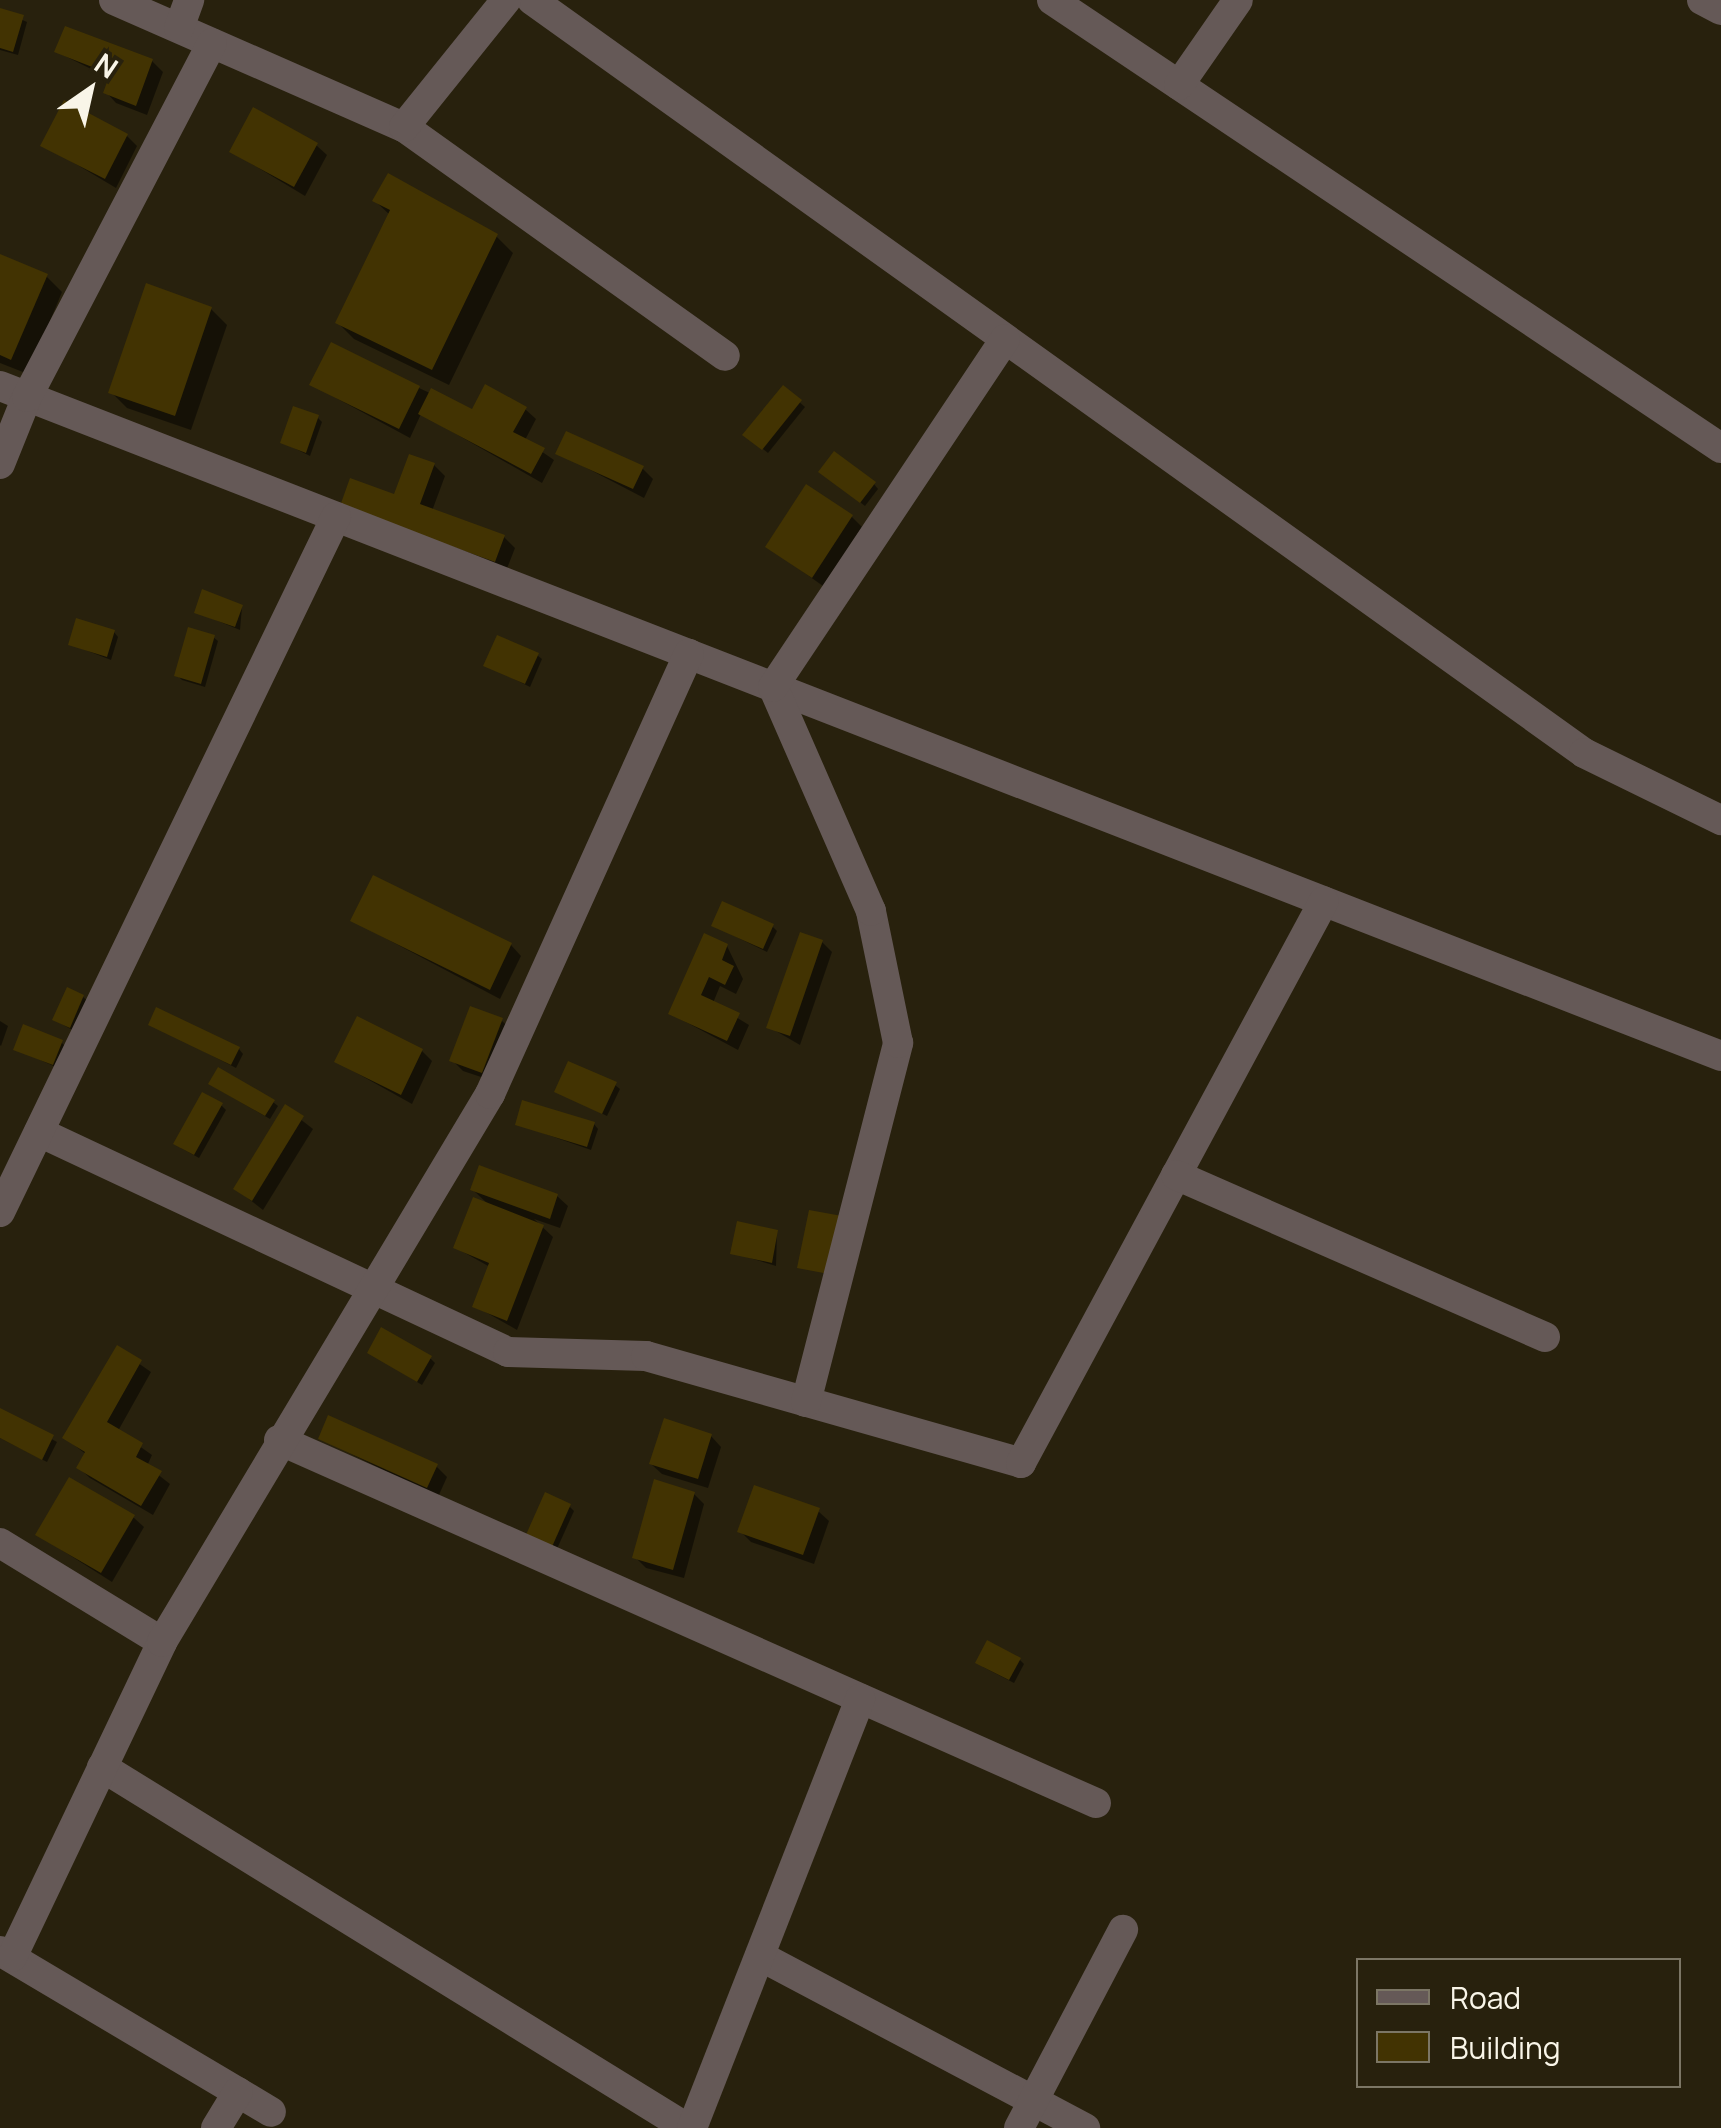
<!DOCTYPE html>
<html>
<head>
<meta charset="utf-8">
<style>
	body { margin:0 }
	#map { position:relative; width:1721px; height:2128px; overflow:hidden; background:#28210d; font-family:Manrope,sans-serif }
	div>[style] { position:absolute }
	.shadow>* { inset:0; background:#0007 }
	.building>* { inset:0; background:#423302 }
	.street>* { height:30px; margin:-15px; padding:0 15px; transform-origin:15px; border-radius:15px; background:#655957 }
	span { translate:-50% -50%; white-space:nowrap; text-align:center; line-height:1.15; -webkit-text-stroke:8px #28210d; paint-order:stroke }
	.legend { position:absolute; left:1356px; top:1958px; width:325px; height:130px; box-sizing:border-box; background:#28210d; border:2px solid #7c7665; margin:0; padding:12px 18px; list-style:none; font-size:30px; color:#f9f5e8 }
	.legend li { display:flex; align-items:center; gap:20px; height:50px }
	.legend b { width:50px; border:2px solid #7c7665 }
	.north { position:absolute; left:40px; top:40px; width:100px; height:100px; -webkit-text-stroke:8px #28210d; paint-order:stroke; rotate:34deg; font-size:28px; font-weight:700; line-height:40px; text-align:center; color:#f9f5e8 }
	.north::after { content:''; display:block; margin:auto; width:35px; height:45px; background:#f9f5e8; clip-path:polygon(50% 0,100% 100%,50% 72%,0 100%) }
</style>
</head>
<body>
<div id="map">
	<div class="shadow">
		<i style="clip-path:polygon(0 10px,27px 22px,18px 55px,0 50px)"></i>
		<i style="clip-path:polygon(57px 52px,152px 61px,163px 72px,147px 115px,116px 103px,106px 92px,111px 79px)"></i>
		<i style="clip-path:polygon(127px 136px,137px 146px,116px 188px,44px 145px)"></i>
		<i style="clip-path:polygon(316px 145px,327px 155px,305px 196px,232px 152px)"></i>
		<i style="clip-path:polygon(375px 201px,496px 236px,513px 253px,449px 385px,354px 339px,338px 323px,390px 215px)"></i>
		<i style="clip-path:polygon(0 256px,46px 276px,62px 292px,28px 374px,0 363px)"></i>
		<i style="clip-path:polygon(211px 309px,227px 325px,191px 430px,127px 408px,111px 392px)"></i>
		<i style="clip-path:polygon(312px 385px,419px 388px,473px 413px,525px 409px,536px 419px,525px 440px,554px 460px,542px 483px,421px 414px,410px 438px)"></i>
		<i style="clip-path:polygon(783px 388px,805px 407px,768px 453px,750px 439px)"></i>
		<i style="clip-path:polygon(318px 418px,322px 422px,310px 456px,282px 442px)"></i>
		<i style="clip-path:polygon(558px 453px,642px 468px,653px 479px,644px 498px)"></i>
		<i style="clip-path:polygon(434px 465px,445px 476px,432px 511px,504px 537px,515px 548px,506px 571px,353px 516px,395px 497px)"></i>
		<i style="clip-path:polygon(826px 476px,874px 484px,878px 489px,865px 506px)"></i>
		<i style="clip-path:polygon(851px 516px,862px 527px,823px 586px,768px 547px)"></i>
		<i style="clip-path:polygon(242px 607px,240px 630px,196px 612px)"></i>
		<i style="clip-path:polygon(114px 632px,118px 637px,111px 660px,70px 644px)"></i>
		<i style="clip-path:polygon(213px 637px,218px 641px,205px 687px,182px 680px,177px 675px)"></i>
		<i style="clip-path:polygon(537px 655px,542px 659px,530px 687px,486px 665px)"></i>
		<i style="clip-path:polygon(353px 921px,511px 945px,521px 956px,500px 999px)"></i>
		<i style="clip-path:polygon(714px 926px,772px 926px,777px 931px,767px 952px)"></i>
		<i style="clip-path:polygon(822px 942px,832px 952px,800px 1045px,769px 1027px)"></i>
		<i style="clip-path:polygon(727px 946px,743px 979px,736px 994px,720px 986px,713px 1003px,749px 1025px,738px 1050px,671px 1014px)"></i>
		<i style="clip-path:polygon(83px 997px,88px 1001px,74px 1031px,55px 1020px)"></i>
		<i style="clip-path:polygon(501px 1020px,512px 1030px,493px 1081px,463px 1071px,452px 1060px)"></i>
		<i style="clip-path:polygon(0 1021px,8px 1026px,1px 1046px,0 1045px)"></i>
		<i style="clip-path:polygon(151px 1024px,239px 1049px,243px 1054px,236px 1068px)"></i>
		<i style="clip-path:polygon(61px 1042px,66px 1047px,58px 1068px,16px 1049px)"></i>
		<i style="clip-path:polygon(422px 1051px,432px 1061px,412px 1104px,337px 1062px)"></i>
		<i style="clip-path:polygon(615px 1085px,620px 1089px,607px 1116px,557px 1092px)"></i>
		<i style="clip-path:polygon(216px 1088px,273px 1102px,278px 1106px,270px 1119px)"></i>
		<i style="clip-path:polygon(221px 1105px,226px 1110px,199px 1158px,181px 1148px)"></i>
		<i style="clip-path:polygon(286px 1108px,313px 1129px,263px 1210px,236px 1189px)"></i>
		<i style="clip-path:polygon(517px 1124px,594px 1124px,598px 1129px,591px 1150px)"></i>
		<i style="clip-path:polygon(473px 1190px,557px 1196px,568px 1206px,560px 1228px,534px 1219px,553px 1237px,517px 1330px,475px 1306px,490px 1267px,456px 1248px,490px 1206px)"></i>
		<i style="clip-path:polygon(777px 1232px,776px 1266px,733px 1253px)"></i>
		<i style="clip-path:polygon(118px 1349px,151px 1372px,118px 1431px,152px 1455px,147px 1466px,170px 1484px,153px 1515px,90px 1478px,79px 1468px,87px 1455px,65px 1438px)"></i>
		<i style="clip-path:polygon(370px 1353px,430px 1358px,435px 1363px,422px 1385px)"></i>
		<i style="clip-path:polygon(0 1411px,57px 1442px,47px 1462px,0 1438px)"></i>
		<i style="clip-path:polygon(711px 1436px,721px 1447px,708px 1488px,662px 1474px,651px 1464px)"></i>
		<i style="clip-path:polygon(321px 1439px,436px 1466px,447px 1477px,438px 1497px)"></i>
		<i style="clip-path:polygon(694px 1494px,704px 1504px,684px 1578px,646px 1568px,635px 1557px)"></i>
		<i style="clip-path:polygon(569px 1506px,574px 1511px,556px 1551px,533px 1541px)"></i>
		<i style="clip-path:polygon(818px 1511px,829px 1521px,814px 1564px,751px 1542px,740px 1531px)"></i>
		<i style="clip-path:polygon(133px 1517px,144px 1527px,112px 1582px,38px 1535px)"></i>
		<i style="clip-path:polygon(1020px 1660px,1024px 1664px,1014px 1683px,983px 1667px)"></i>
	</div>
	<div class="building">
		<i style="clip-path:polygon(0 8px,24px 15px,13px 52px,0 48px)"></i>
		<i style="clip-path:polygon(65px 26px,153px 59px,136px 106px,103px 93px,110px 74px,54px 52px)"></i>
		<i style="clip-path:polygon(64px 100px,128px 134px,105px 179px,40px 146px)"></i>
		<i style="clip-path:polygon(253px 107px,318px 143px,294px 187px,229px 152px)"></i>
		<i style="clip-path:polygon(388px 173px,498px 234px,432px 370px,335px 323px,390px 210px,372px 201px)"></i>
		<i style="clip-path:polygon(0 254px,48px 274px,11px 360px,0 355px)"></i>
		<i style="clip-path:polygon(146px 283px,212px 307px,175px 416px,108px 393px)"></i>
		<i style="clip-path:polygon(331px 342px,420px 386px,399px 429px,309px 385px)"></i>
		<i style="clip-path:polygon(485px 384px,527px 407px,513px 432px,545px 448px,531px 474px,418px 414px,431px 388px,472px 409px)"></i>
		<i style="clip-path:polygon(783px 385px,802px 400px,762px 450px,742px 435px)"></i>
		<i style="clip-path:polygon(293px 406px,319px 415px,306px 453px,280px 443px)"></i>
		<i style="clip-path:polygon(566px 431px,644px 466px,633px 489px,555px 454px)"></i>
		<i style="clip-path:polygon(834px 451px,876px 482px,860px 503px,818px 472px)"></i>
		<i style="clip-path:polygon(409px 454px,435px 463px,420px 504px,505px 535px,495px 562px,340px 506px,350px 478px,394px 494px)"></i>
		<i style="clip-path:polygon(806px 484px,853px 515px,812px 578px,765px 547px)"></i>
		<i style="clip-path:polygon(202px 589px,243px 605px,235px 627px,194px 613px)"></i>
		<i style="clip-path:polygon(76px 618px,115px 630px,107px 657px,68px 645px)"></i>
		<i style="clip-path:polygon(188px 627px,215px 635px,201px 684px,174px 676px)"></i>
		<i style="clip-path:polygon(497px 635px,539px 653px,525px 684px,483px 666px)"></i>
		<i style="clip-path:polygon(373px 875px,512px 943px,490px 990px,350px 921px)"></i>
		<i style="clip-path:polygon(722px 901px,774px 924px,763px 949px,711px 926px)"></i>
		<i style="clip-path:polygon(800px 932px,823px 940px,790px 1036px,766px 1028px)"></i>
		<i style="clip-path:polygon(704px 933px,728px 944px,722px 960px,734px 966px,725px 985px,709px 977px,701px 995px,740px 1013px,727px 1041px,668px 1014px)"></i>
		<i style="clip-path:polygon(67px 987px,84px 995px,70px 1028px,52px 1020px)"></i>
		<i style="clip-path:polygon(470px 1006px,503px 1018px,482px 1073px,449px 1061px)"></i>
		<i style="clip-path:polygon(156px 1007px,240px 1047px,231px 1065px,148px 1025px)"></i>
		<i style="clip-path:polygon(357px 1016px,423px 1049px,401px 1095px,334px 1062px)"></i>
		<i style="clip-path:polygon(23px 1024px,63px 1040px,53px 1065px,13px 1050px)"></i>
		<i style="clip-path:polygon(568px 1061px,617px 1082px,602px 1114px,554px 1092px)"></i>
		<i style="clip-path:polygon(218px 1067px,275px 1100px,265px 1116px,208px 1084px)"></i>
		<i style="clip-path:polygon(202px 1092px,223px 1103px,194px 1155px,173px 1144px)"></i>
		<i style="clip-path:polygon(522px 1100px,595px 1122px,587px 1147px,515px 1125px)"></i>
		<i style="clip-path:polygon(285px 1104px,304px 1116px,252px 1201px,233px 1189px)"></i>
		<i style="clip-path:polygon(479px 1165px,558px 1194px,550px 1219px,470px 1190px)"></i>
		<i style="clip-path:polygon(473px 1197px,544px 1225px,507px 1321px,472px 1307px,489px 1263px,453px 1248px)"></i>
		<i style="clip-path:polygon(809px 1210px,842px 1216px,829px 1274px,797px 1268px)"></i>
		<i style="clip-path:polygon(737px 1221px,778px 1230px,772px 1263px,730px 1254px)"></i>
		<i style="clip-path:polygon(381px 1327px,432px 1356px,417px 1382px,367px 1353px)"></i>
		<i style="clip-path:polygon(117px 1345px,142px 1360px,107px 1422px,143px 1443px,136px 1457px,162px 1471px,141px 1506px,76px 1468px,85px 1452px,62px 1438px)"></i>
		<i style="clip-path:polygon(0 1408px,54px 1435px,42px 1460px,0 1438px)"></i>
		<i style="clip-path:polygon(328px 1415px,438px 1464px,427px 1488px,318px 1439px)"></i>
		<i style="clip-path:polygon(664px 1418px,712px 1434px,698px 1479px,649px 1464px)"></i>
		<i style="clip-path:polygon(69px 1477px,135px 1515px,101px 1573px,35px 1535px)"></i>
		<i style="clip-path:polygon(654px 1479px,695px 1492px,673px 1570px,632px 1558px)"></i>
		<i style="clip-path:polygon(754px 1485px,820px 1508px,803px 1555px,737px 1532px)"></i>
		<i style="clip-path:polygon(545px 1492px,571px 1504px,551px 1549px,525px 1537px)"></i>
		<i style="clip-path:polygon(987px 1640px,1021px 1658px,1009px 1680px,975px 1663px)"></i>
	</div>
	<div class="street">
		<i style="left:114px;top:0;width:317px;rotate:23.7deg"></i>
		<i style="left:404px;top:127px;width:394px;rotate:35.5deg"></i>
		<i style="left:532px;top:0;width:1294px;rotate:35.59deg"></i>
		<i style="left:1584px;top:753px;width:153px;rotate:26.1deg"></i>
		<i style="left:1052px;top:0;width:805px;rotate:33.81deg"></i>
		<i style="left:1702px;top:0;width:21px;rotate:28deg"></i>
		<i style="left:179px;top:28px;width:30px;rotate:-70deg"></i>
		<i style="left:1179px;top:85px;width:103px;rotate:-55.2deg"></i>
		<i style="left:404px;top:127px;width:163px;rotate:-51.2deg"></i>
		<i style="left:0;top:386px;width:1847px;rotate:21.27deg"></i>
		<i style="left:0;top:464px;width:72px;rotate:-68.1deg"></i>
		<i style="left:27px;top:397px;width:399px;rotate:-62.4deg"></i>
		<i style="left:39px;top:1132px;width:518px;rotate:25.13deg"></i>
		<i style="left:508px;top:1352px;width:138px;rotate:1.7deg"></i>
		<i style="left:646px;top:1356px;width:390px;rotate:15.9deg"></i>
		<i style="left:1021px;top:1463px;width:638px;rotate:-61.67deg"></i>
		<i style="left:1176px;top:1175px;width:403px;rotate:23.7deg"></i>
		<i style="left:0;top:1212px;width:772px;rotate:-64.2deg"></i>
		<i style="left:806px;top:1402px;width:371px;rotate:-75.6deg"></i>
		<i style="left:898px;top:1043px;width:135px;rotate:-101.6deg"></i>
		<i style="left:871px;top:911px;width:244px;rotate:-113.6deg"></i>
		<i style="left:773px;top:687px;width:418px;rotate:-56.3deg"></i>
		<i style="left:279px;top:1440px;width:894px;rotate:23.96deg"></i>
		<i style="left:0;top:1543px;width:190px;rotate:31.4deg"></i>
		<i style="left:102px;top:1767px;width:687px;rotate:31.68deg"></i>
		<i style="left:0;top:1951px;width:315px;rotate:30.7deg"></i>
		<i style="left:760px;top:1956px;width:368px;rotate:27.9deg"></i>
		<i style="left:12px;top:1957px;width:349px;rotate:-64.5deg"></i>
		<i style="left:162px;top:1642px;width:639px;rotate:-59.1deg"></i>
		<i style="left:490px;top:1094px;width:483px;rotate:-65.7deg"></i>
		<i style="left:216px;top:2128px;width:42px;rotate:-58.6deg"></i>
		<i style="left:692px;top:2128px;width:461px;rotate:-68.6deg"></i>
		<i style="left:1019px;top:2128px;width:224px;rotate:-62.3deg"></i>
	</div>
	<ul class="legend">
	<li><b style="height:12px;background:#655957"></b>Road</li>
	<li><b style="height:28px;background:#423302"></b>Building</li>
	</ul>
	<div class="north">N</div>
</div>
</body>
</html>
